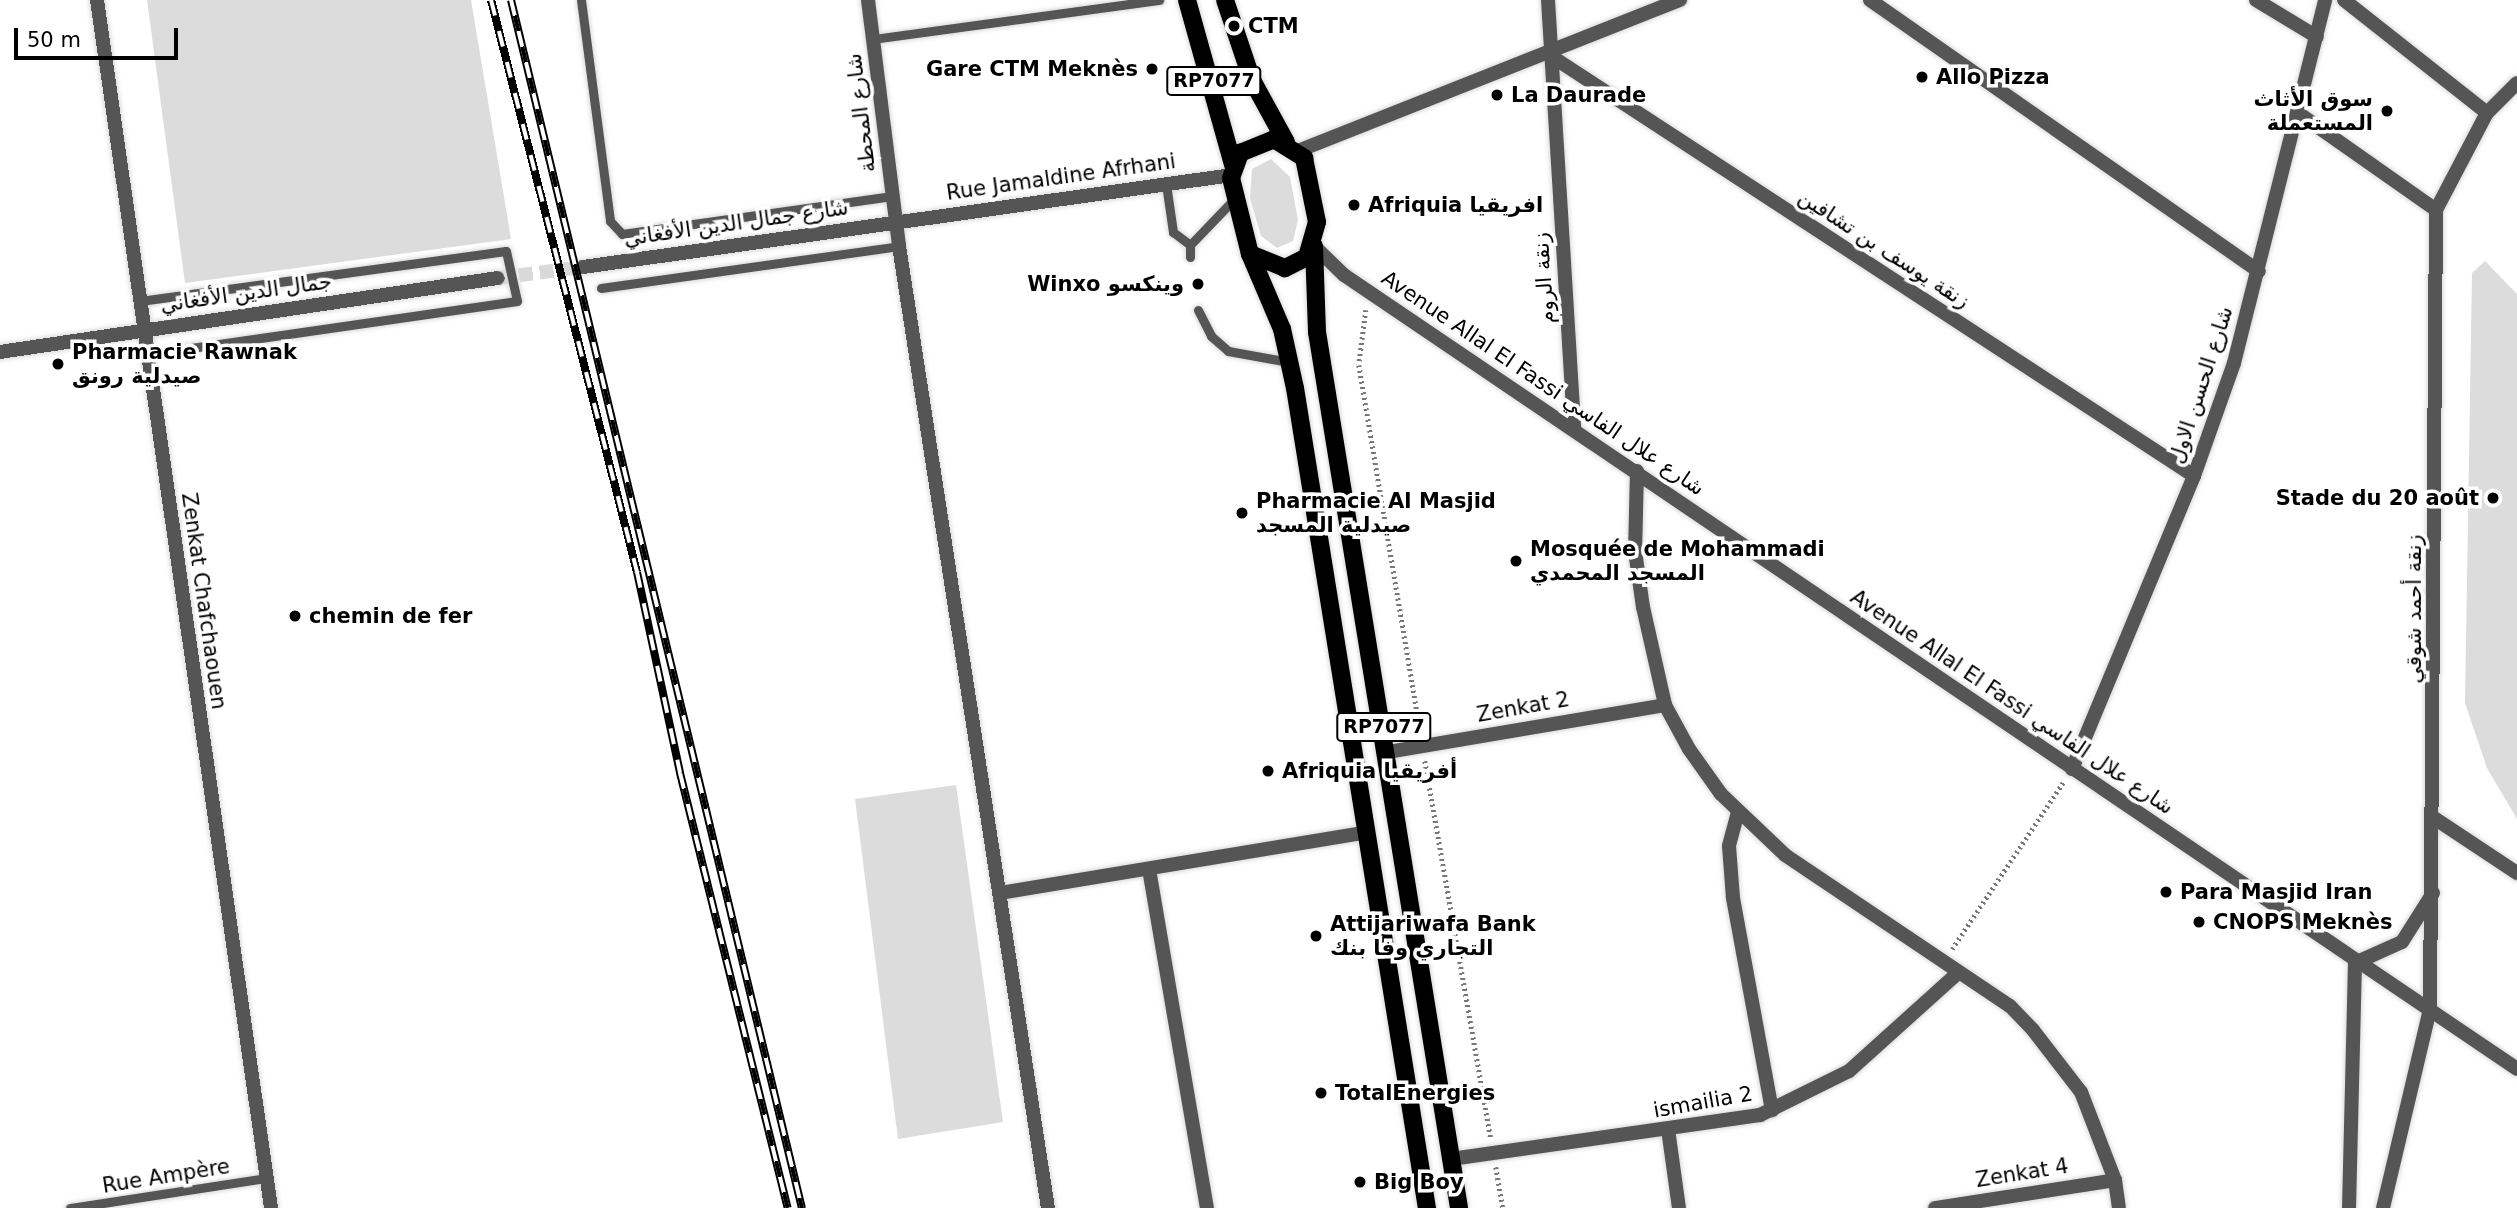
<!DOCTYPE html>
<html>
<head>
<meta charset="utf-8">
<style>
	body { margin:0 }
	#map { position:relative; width:2517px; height:1208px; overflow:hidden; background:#fff; font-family:"DejaVu Sans",Vazirmatn,sans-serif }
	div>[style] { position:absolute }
	.green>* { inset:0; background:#dcdcdc }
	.minor-tunnel>* { height:14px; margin-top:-7px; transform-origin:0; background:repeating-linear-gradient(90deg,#d9d9d9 0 14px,transparent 0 21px) }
	.path>* { height:4.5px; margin-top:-2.25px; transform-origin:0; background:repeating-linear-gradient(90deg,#777 0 2px,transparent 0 5.5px) }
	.roads { filter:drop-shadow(0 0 2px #dbdbdb) drop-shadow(0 0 2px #dbdbdb) }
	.service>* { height:9px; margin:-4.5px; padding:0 4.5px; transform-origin:4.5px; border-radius:4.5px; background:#555 }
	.minor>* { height:14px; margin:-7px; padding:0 7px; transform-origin:7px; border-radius:7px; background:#555 }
	.tertiary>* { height:14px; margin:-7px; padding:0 7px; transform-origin:7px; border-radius:7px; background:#555 }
	.primary>* { height:18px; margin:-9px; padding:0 9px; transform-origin:9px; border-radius:9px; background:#000 }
	.rail>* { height:8px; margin-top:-4px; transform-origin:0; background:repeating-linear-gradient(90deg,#fff 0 16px,#000 0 32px); box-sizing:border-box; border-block:2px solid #000 }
	.dots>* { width:19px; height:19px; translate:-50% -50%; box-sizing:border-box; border:4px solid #fff; border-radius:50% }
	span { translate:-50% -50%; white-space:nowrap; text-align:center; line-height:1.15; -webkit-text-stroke:7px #fff; paint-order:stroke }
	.shield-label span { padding:2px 5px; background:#fff; border:2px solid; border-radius:5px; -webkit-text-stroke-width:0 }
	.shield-label { font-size:19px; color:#000; font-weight:700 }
	.poi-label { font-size:21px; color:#000; font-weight:700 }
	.left { translate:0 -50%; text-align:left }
	.right { translate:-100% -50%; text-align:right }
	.street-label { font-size:21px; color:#000 }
	.scale { position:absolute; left:14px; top:28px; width:164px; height:32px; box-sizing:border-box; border:4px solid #000; border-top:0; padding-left:9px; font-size:21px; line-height:24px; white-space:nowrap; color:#000; -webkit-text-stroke:5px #fff; paint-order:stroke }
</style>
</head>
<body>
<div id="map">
	<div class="green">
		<i style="clip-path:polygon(147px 0,471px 0,511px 239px,185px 283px)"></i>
		<i style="clip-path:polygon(1271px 159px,1290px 177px,1298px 220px,1293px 241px,1277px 248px,1261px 236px,1250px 198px,1252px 169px)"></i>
		<i style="clip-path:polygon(2485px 261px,2517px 294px,2517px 819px,2487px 768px,2465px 703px,2472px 273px)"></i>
		<i style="clip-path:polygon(956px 785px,1003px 1122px,898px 1139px,855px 799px)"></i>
	</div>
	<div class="minor-tunnel">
		<i style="left:498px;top:278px;width:86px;rotate:-7.4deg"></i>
	</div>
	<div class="path">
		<i style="left:1366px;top:310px;width:55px;rotate:97.3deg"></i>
		<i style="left:1359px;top:365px;width:371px;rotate:80.5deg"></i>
		<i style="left:1425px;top:761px;width:383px;rotate:80.1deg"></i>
		<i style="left:1952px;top:949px;width:202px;rotate:-56.3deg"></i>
		<i style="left:1496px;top:1167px;width:42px;rotate:80.3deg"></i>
	</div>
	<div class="roads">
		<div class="service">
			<i style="left:581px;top:0;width:223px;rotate:82.5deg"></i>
			<i style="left:610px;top:221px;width:18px;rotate:47deg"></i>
			<i style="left:622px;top:234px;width:273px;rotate:-8deg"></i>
			<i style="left:873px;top:39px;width:289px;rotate:-7.8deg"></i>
			<i style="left:1166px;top:184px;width:49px;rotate:81.7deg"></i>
			<i style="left:1173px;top:232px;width:21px;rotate:37deg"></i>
			<i style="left:1190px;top:257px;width:12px;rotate:-90deg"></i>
			<i style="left:1190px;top:245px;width:65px;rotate:-46.2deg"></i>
			<i style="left:601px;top:288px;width:301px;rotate:-8deg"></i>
			<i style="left:140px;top:301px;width:369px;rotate:-7.8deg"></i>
			<i style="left:506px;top:251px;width:51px;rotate:77.6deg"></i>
			<i style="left:517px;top:301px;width:373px;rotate:171.8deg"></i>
			<i style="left:1198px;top:310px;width:29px;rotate:63deg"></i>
			<i style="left:1211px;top:336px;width:23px;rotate:41deg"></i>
			<i style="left:1228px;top:351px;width:62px;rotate:10.2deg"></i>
			<i style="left:70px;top:1208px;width:198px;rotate:-8.7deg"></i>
		</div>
		<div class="minor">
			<i style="left:97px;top:0;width:1220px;rotate:81.8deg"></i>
			<i style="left:868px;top:0;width:248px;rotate:82.8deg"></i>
			<i style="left:899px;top:246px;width:973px;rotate:81.2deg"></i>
			<i style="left:1548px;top:0;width:428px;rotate:86.5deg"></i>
			<i style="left:1870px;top:0;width:474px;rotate:34.9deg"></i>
			<i style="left:2256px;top:0;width:71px;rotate:31.2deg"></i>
			<i style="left:2344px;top:0;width:182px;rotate:38.3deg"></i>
			<i style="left:1551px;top:56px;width:768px;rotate:33.15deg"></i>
			<i style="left:2301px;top:115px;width:165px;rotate:35.1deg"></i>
			<i style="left:1298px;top:151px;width:411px;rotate:-21.6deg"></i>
			<i style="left:583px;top:267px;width:655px;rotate:-8.07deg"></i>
			<i style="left:0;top:352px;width:503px;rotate:-8.45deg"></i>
			<i style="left:1637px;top:471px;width:80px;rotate:91.4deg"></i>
			<i style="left:1635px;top:551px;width:57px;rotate:81.9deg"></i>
			<i style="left:1643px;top:607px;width:100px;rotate:77.3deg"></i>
			<i style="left:1665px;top:705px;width:50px;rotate:61.4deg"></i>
			<i style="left:1689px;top:749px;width:55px;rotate:54.6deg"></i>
			<i style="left:1721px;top:794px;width:88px;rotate:43.6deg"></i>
			<i style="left:1785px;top:855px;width:271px;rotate:33.9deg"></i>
			<i style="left:2010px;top:1006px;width:33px;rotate:46deg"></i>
			<i style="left:2033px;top:1030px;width:78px;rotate:52.3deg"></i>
			<i style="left:2081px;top:1092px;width:94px;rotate:68.9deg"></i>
			<i style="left:2115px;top:1180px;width:28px;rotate:82deg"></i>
			<i style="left:1388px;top:752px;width:281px;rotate:-9.6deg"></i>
			<i style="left:1738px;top:812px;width:35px;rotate:105deg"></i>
			<i style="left:1729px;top:846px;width:52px;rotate:85.6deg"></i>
			<i style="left:1733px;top:898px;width:216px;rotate:79.6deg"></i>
			<i style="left:2434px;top:818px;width:100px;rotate:33.5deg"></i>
			<i style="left:1149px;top:869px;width:344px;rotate:80.3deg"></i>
			<i style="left:1000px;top:893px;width:372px;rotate:-9.4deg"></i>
			<i style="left:1668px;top:1129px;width:80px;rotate:82.1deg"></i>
			<i style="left:1451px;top:1159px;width:312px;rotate:-8.1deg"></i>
			<i style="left:1760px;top:1115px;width:99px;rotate:-26.3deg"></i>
			<i style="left:1849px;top:1071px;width:147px;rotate:-42deg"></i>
			<i style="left:1935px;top:1208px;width:182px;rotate:-8.8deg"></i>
			<i style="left:2349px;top:1208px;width:245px;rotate:-88.6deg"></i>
			<i style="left:2383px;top:1208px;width:204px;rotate:-76.7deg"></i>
			<i style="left:2430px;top:1009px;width:799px;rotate:-89.57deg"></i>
			<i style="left:2436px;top:210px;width:110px;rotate:-62.3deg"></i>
			<i style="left:2487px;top:113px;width:42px;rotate:-45deg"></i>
		</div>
		<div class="tertiary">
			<i style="left:1314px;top:246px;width:42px;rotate:44deg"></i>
			<i style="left:1344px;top:275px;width:1416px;rotate:34.09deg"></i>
			<i style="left:2072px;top:769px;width:317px;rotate:-67.4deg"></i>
			<i style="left:2194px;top:476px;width:120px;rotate:-70.5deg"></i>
			<i style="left:2234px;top:363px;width:374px;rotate:-75.9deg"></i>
			<i style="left:2355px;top:963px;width:51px;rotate:-24.1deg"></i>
			<i style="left:2402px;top:942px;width:58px;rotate:-57.7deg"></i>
		</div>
		<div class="primary">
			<i style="left:1187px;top:0;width:171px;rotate:74.4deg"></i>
			<i style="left:1225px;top:0;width:84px;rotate:71.4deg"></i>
			<i style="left:1252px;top:80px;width:71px;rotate:61.3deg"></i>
			<i style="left:1274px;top:139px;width:36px;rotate:32deg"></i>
			<i style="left:1304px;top:158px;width:65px;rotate:78.5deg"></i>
			<i style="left:1317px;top:222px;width:36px;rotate:106deg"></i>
			<i style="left:1307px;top:257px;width:25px;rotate:153deg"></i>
			<i style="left:1285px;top:268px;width:38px;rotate:-158deg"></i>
			<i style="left:1250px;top:254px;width:78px;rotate:-104deg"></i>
			<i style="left:1231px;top:178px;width:27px;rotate:-70deg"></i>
			<i style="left:1240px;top:153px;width:37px;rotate:-22deg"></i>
			<i style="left:1314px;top:246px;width:86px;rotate:88deg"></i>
			<i style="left:1317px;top:332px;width:887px;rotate:80.79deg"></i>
			<i style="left:1250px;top:254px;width:82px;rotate:66.9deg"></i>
			<i style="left:1282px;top:329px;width:60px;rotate:77.6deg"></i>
			<i style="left:1295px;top:388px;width:831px;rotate:80.86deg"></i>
		</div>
	</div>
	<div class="rail">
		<i style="left:491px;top:0;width:590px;rotate:75.68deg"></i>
		<i style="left:637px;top:572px;width:206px;rotate:77.9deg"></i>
		<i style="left:680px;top:773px;width:448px;rotate:76.1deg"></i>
		<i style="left:511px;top:0;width:1243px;rotate:76.46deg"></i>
	</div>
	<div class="dots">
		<i style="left:1234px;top:26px;background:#000"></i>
		<i style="left:1152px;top:69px;background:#000"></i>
		<i style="left:1922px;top:77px;background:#000"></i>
		<i style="left:1497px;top:95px;background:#000"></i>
		<i style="left:2387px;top:111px;background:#000"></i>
		<i style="left:1354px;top:205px;background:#000"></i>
		<i style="left:1198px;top:284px;background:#000"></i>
		<i style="left:58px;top:364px;background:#000"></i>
		<i style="left:2493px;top:498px;background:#000"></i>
		<i style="left:1242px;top:513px;background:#000"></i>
		<i style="left:1516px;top:561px;background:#000"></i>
		<i style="left:295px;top:616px;background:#000"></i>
		<i style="left:1268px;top:771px;background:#000"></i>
		<i style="left:2166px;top:892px;background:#000"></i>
		<i style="left:2199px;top:922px;background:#000"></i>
		<i style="left:1316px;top:936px;background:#000"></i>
		<i style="left:1321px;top:1093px;background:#000"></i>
		<i style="left:1360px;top:1182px;background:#000"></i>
	</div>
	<div class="shield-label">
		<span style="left:1214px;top:81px">RP7077</span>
		<span style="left:1384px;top:727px">RP7077</span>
	</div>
	<div class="poi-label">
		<span class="left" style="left:1248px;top:26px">CTM</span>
		<span class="right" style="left:1138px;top:69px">Gare CTM Meknès</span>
		<span class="left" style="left:1936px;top:77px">Allo Pizza</span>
		<span class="left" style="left:1511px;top:95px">La Daurade</span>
		<span class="right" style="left:2373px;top:111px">سوق الأثاث<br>المستعملة</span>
		<span class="left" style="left:1368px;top:205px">Afriquia افريقيا</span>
		<span class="right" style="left:1184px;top:284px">Winxo وينكسو</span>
		<span class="left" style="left:72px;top:364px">Pharmacie Rawnak<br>صيدلية رونق</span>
		<span class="right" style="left:2479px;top:498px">Stade du 20 août</span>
		<span class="left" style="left:1256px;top:513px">Pharmacie Al Masjid<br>صيدلية المسجد</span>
		<span class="left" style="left:1530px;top:561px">Mosquée de Mohammadi<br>المسجد المحمدي</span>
		<span class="left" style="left:309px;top:616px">chemin de fer</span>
		<span class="left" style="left:1282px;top:771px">Afriquia أفريقيا</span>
		<span class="left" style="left:2180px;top:892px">Para Masjid Iran</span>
		<span class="left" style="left:2213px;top:922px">CNOPS Meknès</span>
		<span class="left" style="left:1330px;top:936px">Attijariwafa Bank<br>التجاري وفا بنك</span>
		<span class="left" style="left:1335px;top:1093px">TotalEnergies</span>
		<span class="left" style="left:1374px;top:1182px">Big Boy</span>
	</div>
	<div class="street-label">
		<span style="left:861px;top:113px;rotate:-97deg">شارع المحطة</span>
		<span style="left:1061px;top:177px;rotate:-8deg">Rue Jamaldine Afrhani</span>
		<span style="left:736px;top:223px;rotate:-8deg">شارع جمال الدين الأفغاني</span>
		<span style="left:1884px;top:249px;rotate:33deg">زنقة يوسف بن تشافين</span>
		<span style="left:1544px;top:278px;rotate:-94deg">زنقة الروم</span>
		<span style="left:246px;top:293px;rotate:-8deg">جمال الدين الأفغاني</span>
		<span style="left:1543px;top:383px;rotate:34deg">Avenue Allal El Fassi شارع علال الفاسي</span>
		<span style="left:2201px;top:385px;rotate:-72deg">شارع الحسن الاول</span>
		<span style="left:204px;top:601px;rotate:82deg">Zenkat Chafchaouen</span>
		<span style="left:2414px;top:609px;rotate:-90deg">زنقة أحمد شوقي</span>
		<span style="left:2012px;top:702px;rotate:34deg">Avenue Allal El Fassi شارع علال الفاسي</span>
		<span style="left:1523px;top:707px;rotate:-10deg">Zenkat 2</span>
		<span style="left:1703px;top:1102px;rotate:-10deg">ismailia 2</span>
		<span style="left:2022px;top:1173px;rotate:-9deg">Zenkat 4</span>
		<span style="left:166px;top:1176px;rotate:-9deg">Rue Ampère</span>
	</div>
	<div class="scale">50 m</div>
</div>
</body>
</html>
